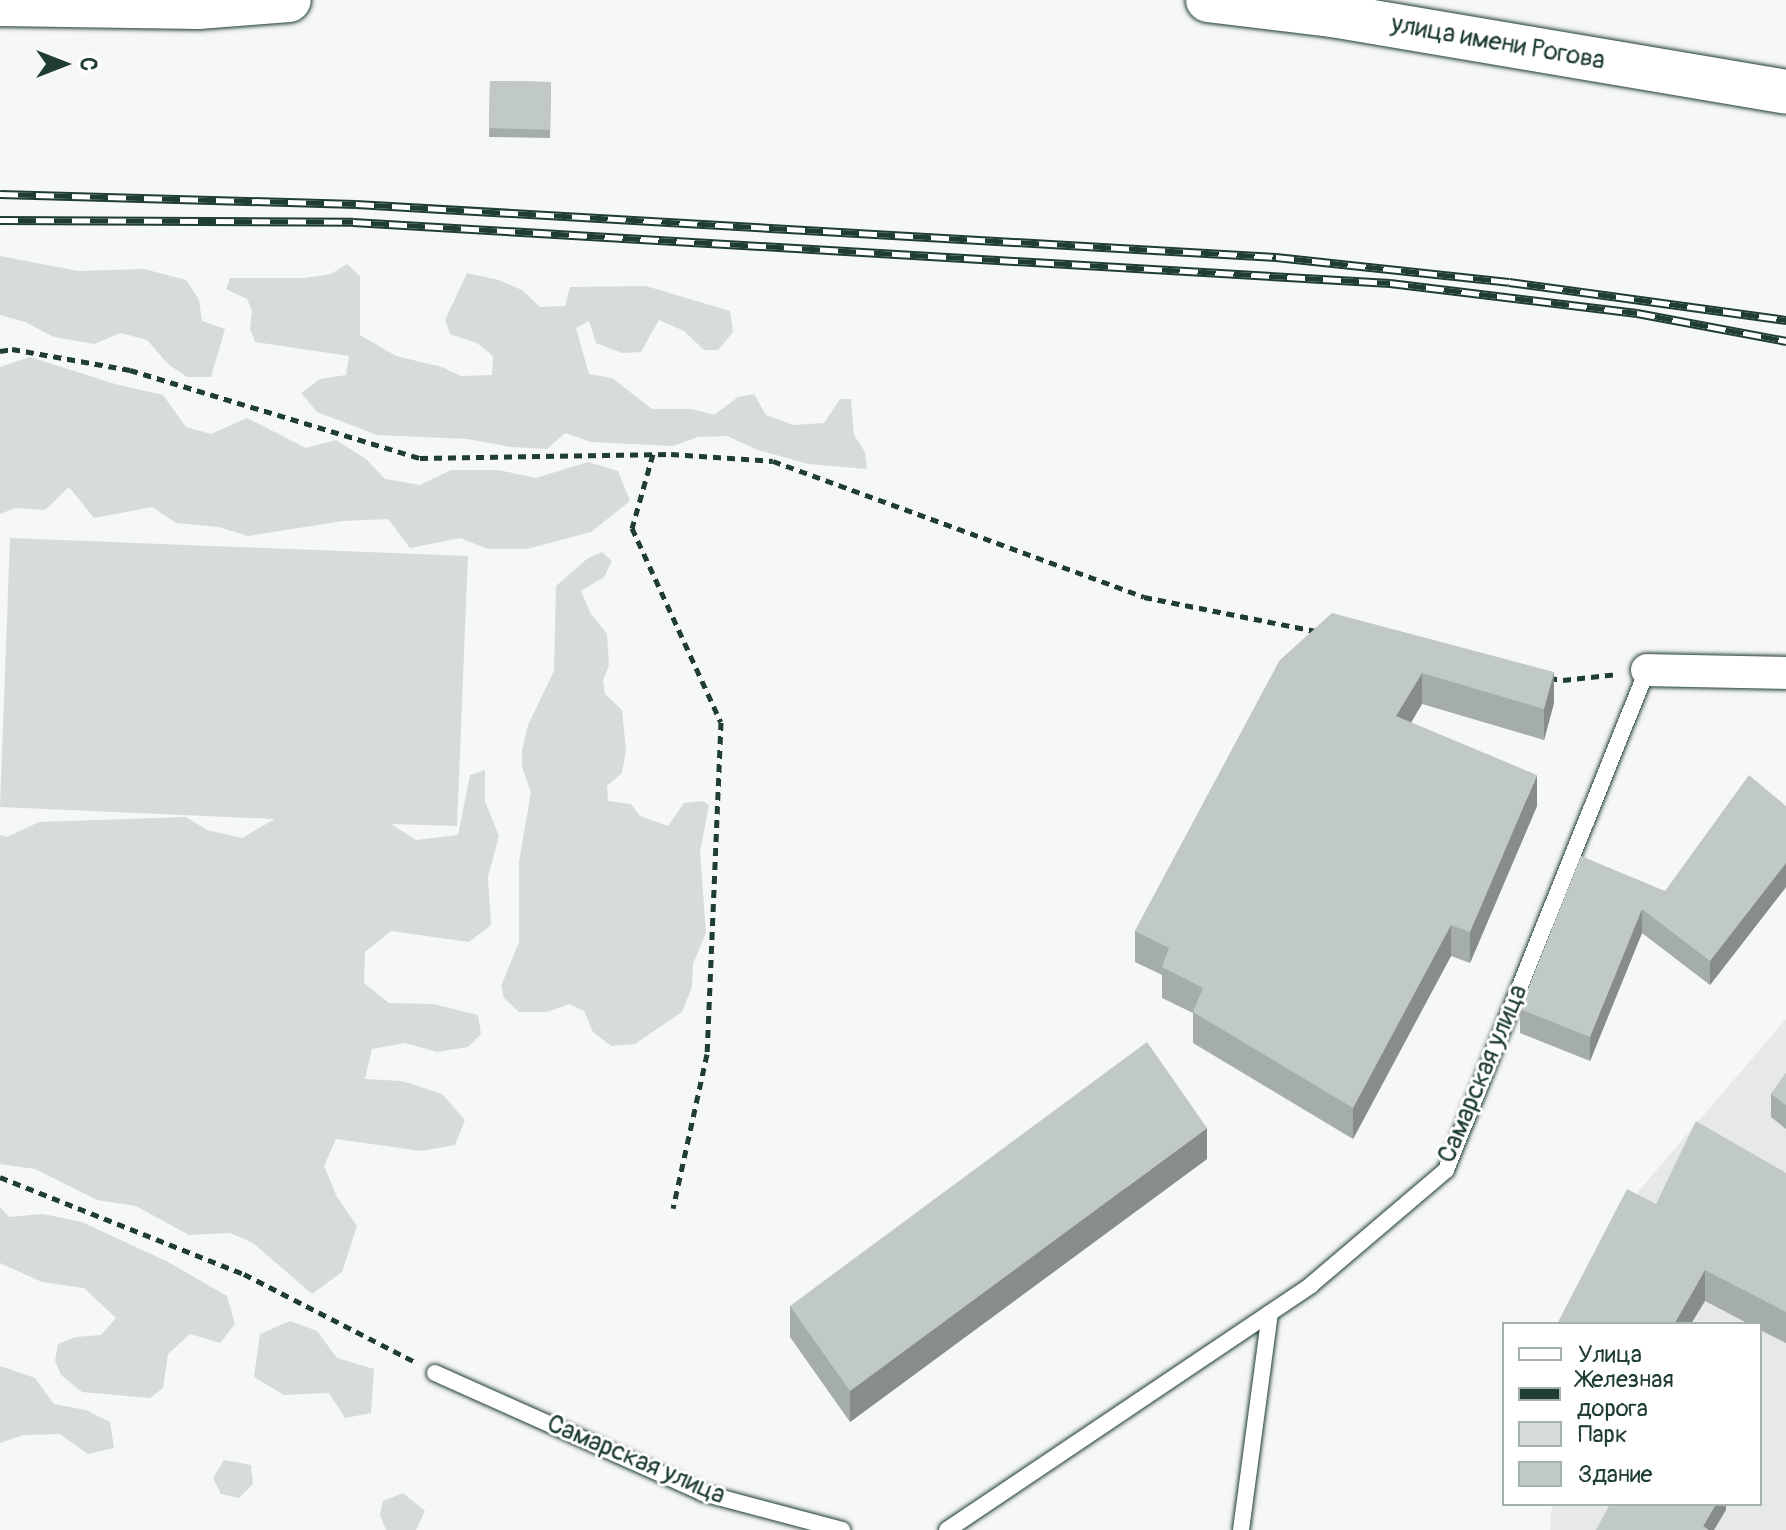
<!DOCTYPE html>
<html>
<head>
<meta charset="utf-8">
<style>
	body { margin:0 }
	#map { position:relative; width:1786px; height:1530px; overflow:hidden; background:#f6f7f7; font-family:Pangolin,sans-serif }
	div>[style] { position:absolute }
	.built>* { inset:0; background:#e6e9e8 }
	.green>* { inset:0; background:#d6dcdb }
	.path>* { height:5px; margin-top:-2.5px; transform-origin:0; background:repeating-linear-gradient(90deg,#1f3d34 0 8px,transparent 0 14px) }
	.roads { filter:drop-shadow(0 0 2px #1f3d34) drop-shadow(0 0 2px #1f3d34) }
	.lane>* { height:16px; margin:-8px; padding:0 8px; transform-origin:8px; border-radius:8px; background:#fff }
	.street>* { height:32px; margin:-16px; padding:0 16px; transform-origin:16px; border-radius:16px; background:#fff }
	.secondary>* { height:44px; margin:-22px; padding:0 22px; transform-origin:22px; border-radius:22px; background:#fff }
	.rail>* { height:9px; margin-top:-4.5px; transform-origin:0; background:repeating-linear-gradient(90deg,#fff 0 18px,#1f3d34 0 36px); box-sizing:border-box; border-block:2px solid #1f3d34 }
	.wall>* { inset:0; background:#a5adaa }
	.shaded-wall>* { inset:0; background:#868d8b }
	.building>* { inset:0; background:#c0c9c6 }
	span { translate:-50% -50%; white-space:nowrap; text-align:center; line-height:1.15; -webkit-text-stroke:6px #fff; paint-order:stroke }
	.street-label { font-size:26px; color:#1f3d34 }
	.legend { position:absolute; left:1502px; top:1322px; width:260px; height:184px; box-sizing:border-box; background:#fff; border:2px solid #a5b1ae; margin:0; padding:10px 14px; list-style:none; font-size:24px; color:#1f3d34 }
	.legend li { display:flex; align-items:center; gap:16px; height:40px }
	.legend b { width:40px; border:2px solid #a5b1ae }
	.north { position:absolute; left:24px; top:24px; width:80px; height:80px; -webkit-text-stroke:6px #fff; paint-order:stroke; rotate:90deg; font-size:22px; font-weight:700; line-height:32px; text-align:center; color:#1f3d34 }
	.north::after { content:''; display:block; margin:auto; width:28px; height:36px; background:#1f3d34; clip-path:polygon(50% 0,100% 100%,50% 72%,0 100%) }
</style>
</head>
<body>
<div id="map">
	<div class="built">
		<i style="clip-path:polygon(1786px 1019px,1786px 1530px,1550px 1530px,1552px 1504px,1760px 1504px,1760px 1324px,1576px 1324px,1612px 1222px)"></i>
	</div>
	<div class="green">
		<i style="clip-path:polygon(0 256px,78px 271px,144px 269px,186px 280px,199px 300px,202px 321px,225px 329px,211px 377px,187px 377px,168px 364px,147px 340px,121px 333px,94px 344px,54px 337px,25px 322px,0 315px)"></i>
		<i style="clip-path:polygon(347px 264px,360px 276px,360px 335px,396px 356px,442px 367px,461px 376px,492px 375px,493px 356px,477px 343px,450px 334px,445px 320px,467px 273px,499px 280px,522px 290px,540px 307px,565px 306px,570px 287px,646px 286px,730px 311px,733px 332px,718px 350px,704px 350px,684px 331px,659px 320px,641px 352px,622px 353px,596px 343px,589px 321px,576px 328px,589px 374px,612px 378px,652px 409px,692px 409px,714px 415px,738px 397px,754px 394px,766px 415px,793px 425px,824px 423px,840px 399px,851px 399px,854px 435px,865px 452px,867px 469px,808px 464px,758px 450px,727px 436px,698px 437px,673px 446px,591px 442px,565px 433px,547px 449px,511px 447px,467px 439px,377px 435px,317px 412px,301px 393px,320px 379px,346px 375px,349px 356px,255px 342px,250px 328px,252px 311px,247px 299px,226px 289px,230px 278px,305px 278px,331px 274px)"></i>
		<i style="clip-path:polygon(30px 357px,115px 384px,163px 395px,186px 427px,211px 434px,247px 418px,306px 448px,336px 440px,366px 459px,385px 479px,420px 485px,451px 470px,498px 470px,536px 478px,588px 462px,618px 471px,630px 501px,591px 532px,527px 549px,488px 549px,460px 538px,410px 548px,388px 519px,343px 521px,248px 536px,219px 527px,176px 523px,152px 507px,94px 518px,69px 487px,45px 510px,15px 508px,0 514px,0 367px)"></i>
		<i style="clip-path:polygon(10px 538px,468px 556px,457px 826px,391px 824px,416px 840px,458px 835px,470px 775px,485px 770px,485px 801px,499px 836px,488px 877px,491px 925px,469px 942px,391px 931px,365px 952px,364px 983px,389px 1003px,433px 1004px,478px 1015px,481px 1034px,468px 1047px,437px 1052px,405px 1043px,372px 1049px,365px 1079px,402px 1081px,442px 1094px,465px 1120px,455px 1145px,421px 1151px,336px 1139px,324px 1166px,337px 1197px,357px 1226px,342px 1272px,312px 1294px,253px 1243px,230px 1233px,189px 1235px,136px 1206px,97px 1200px,35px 1169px,0 1164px,0 835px,7px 837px,39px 822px,186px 817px,207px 830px,242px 838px,275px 819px,0 807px)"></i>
		<i style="clip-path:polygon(602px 552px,612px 561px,604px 577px,581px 591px,591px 614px,607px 634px,609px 665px,603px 680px,605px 694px,622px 710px,626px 750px,622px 773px,607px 786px,608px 801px,631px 804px,640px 816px,668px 826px,684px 803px,703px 801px,709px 805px,700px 852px,706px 933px,693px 964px,692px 987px,682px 1012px,635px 1044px,611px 1046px,593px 1032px,584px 1011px,569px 1004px,547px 1012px,519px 1012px,504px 998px,501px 986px,519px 942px,519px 862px,531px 792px,522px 767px,522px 750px,528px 725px,554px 671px,556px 586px,588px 558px)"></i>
		<i style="clip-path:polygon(0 1207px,9px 1217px,43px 1214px,82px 1222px,168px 1262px,227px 1296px,235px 1324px,220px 1343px,190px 1334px,168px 1354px,163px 1388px,150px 1398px,82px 1392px,61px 1375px,55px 1361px,58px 1344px,76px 1337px,101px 1335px,116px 1318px,84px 1288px,42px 1282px,0 1263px)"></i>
		<i style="clip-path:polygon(290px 1321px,317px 1331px,337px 1358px,374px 1369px,371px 1413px,345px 1418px,329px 1393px,284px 1395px,254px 1377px,260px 1334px)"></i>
		<i style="clip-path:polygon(0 1366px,35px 1378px,54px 1404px,86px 1410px,110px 1422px,114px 1448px,88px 1454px,60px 1434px,24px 1435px,0 1443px)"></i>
		<i style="clip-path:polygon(224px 1460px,251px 1465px,253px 1484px,239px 1498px,221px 1494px,213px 1478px)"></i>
		<i style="clip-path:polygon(403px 1493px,425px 1511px,416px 1530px,386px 1530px,380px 1515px,383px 1501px)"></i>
	</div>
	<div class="path">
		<i style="left:0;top:351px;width:12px;rotate:-9deg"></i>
		<i style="left:12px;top:349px;width:120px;rotate:10.1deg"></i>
		<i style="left:130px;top:370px;width:303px;rotate:16.9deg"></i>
		<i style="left:420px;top:458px;width:251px;rotate:-0.9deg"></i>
		<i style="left:671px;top:454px;width:102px;rotate:3.9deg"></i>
		<i style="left:773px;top:461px;width:395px;rotate:20.1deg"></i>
		<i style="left:1144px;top:597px;width:179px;rotate:11.2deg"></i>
		<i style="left:653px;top:454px;width:77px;rotate:105.8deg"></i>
		<i style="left:632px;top:528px;width:213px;rotate:65.4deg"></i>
		<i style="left:721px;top:722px;width:332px;rotate:92.4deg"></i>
		<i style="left:707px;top:1054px;width:158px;rotate:102.4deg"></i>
		<i style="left:1549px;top:678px;width:14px;rotate:8deg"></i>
		<i style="left:1563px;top:680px;width:55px;rotate:-6.2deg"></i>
		<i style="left:0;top:1177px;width:263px;rotate:21.7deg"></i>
		<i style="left:244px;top:1274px;width:195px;rotate:27.2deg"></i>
	</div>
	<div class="roads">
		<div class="lane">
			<i style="left:435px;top:1373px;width:294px;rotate:24.1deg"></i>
			<i style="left:703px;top:1493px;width:144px;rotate:14.9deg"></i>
			<i style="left:947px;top:1530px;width:439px;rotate:-33.9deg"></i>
			<i style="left:1311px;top:1285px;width:177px;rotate:-40.4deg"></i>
			<i style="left:1446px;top:1170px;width:539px;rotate:-68.1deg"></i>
			<i style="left:1241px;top:1530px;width:219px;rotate:-82.4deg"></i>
		</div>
		<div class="street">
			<i style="left:1647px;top:670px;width:139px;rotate:1.2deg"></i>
		</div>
		<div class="secondary">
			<i style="left:1208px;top:0;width:125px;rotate:6.9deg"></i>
			<i style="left:1332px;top:15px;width:460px;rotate:9.6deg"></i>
			<i style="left:0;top:4px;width:198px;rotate:0.9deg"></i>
			<i style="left:198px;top:7px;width:91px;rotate:-4.4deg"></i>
		</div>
	</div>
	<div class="rail">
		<i style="left:0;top:194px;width:356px;rotate:1.6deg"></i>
		<i style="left:356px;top:204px;width:922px;rotate:3.3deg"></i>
		<i style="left:1276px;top:257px;width:234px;rotate:6.1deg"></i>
		<i style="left:1509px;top:282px;width:280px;rotate:7.8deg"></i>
		<i style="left:0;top:220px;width:353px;rotate:0.3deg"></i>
		<i style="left:353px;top:222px;width:1039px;rotate:3.37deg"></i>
		<i style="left:1390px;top:283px;width:249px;rotate:6.9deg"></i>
		<i style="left:1637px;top:313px;width:152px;rotate:10.6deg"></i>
	</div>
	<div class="wall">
		<i style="clip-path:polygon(490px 81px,551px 82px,550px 138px,489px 137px)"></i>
		<i style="clip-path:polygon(1280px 660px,1554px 672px,1554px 703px,1544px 740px,1422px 704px,1411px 723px,1537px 806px,1470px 963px,1451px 956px,1353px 1139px,1193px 1043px,1193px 1013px,1162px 998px,1162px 975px,1135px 962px,1135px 931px)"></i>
		<i style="clip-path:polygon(1786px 806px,1786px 887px,1710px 985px,1642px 933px,1590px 1061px,1520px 1033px,1520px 1009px,1665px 891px)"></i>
		<i style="clip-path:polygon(1786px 1073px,1786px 1129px,1771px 1117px,1771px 1094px)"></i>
		<i style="clip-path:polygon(1207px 1159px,850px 1422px,790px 1337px,790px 1306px)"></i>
		<i style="clip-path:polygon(1786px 1173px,1786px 1343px,1760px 1330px,1760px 1324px,1749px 1324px,1705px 1301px,1656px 1204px)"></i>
	</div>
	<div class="shaded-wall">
		<i style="clip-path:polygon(1554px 672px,1554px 703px,1544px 740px,1544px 709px)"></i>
		<i style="clip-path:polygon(1422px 673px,1422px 704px,1396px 747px,1396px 716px)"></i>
		<i style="clip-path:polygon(1537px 775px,1537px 806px,1470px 963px,1470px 932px)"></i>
		<i style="clip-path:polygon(1786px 863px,1786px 887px,1710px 985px,1710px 961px)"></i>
		<i style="clip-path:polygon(1642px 909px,1642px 933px,1590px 1061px,1590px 1037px)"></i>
		<i style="clip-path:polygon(1451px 925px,1451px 956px,1353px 1139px,1353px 1108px)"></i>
		<i style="clip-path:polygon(1207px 1128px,1207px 1159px,850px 1422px,850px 1391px)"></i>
		<i style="clip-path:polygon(1705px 1270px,1705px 1301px,1691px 1324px,1674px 1324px)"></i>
		<i style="clip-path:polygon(1716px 1504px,1726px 1504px,1726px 1510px,1714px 1530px,1703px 1530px,1703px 1526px)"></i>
	</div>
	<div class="building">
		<i style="clip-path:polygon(490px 81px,551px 82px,550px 130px,489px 128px)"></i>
		<i style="clip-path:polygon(1332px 613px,1554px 672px,1544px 709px,1422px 673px,1396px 716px,1537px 775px,1470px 932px,1451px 925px,1353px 1108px,1193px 1012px,1203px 988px,1162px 967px,1169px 948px,1135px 931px,1280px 660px)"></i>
		<i style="clip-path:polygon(1749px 775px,1786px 806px,1786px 863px,1710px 961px,1642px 909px,1590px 1037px,1520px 1009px,1581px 856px,1665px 891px)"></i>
		<i style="clip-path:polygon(1147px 1042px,1207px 1128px,850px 1391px,790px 1306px)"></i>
		<i style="clip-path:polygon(1786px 1073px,1786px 1105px,1771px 1094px)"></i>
		<i style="clip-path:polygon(1696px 1121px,1786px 1173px,1786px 1312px,1705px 1270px,1674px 1324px,1557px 1324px,1627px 1189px,1656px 1204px)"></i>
		<i style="clip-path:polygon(1610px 1504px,1716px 1504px,1703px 1526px,1709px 1530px,1596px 1530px)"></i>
	</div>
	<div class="street-label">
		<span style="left:1498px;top:43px;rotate:10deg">улица имени Рогова</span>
		<span style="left:1483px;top:1074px;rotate:-67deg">Самарская улица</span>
		<span style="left:636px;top:1460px;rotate:23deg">Самарская улица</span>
	</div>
	<ul class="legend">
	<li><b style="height:10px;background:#fff"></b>Улица</li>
	<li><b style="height:10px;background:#1f3d34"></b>Железная дорога</li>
	<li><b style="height:22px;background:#d6dcdb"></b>Парк</li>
	<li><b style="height:22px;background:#c0c9c6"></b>Здание</li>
	</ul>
	<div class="north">С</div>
</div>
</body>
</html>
